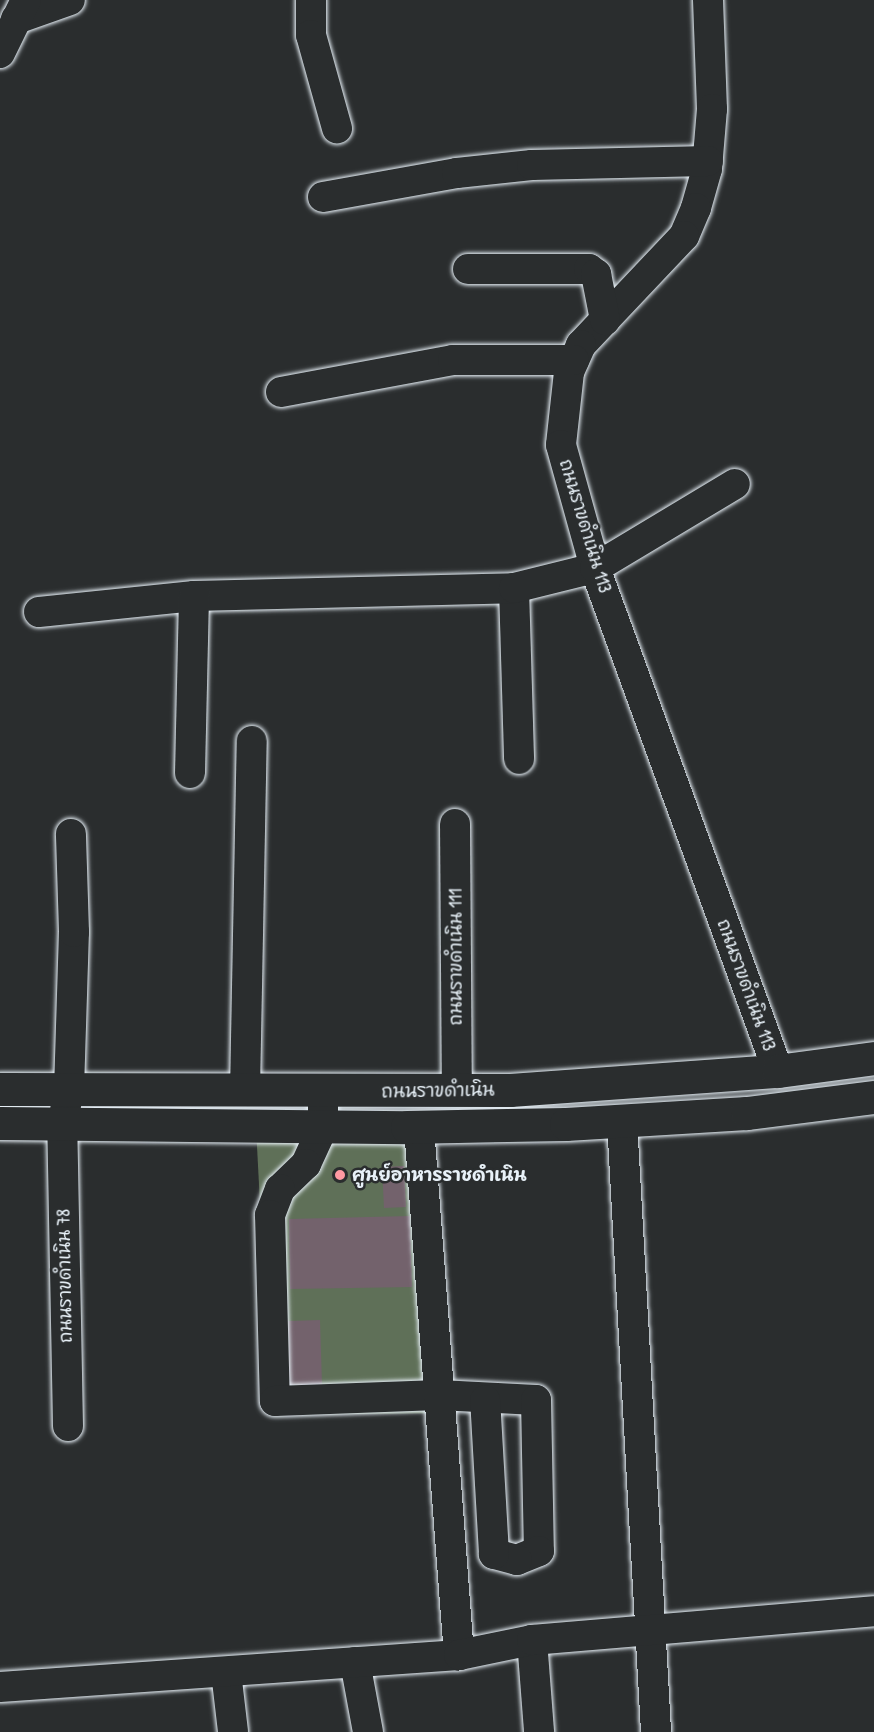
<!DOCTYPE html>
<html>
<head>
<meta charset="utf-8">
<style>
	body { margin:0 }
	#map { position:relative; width:874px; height:1732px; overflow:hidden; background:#2a2d2e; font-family:"Patrick Hand","Playpen Sans Thai",sans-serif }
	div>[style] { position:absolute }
	.green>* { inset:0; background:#5f7058 }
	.building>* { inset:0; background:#73626c }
	.roads { filter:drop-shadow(0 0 2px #e8f1f8) drop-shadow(0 0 2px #e8f1f8) }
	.minor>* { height:30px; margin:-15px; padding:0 15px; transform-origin:15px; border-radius:15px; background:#2a2d2e }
	.major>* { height:33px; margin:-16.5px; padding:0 16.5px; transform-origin:16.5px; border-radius:16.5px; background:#2a2d2e }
	.dots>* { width:16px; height:16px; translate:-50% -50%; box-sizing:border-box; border:3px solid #2a2d2e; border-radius:50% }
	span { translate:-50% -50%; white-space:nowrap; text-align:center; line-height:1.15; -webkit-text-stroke:5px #2a2d2e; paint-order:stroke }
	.street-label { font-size:18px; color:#e8f1f8 }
	.poi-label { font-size:18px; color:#e8f1f8; font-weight:700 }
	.left { translate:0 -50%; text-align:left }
</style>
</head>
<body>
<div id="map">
	<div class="green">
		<i style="clip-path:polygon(256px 1127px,431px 1127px,450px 1413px,271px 1415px)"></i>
	</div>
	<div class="building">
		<i style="clip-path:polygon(404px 1166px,406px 1207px,384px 1208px,382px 1167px)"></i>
		<i style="clip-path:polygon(410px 1216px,412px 1287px,290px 1289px,289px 1219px)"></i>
		<i style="clip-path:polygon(320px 1320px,322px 1385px,289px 1385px,288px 1321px)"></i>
	</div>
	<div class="roads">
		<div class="minor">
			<i style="left:311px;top:0;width:35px;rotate:90deg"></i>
			<i style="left:311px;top:35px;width:97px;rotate:74.4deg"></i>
			<i style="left:708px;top:0;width:109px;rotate:87.9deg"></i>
			<i style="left:712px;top:109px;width:60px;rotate:94.8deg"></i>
			<i style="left:707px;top:169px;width:41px;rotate:105.8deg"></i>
			<i style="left:696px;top:208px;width:30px;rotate:113deg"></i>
			<i style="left:684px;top:236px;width:150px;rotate:133.4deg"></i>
			<i style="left:581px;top:345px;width:30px;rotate:114deg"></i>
			<i style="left:569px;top:372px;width:73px;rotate:96.3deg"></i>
			<i style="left:561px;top:445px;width:128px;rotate:74.5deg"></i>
			<i style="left:595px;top:568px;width:535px;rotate:70.01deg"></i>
			<i style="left:16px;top:19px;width:57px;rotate:-19.4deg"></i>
			<i style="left:0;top:53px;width:59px;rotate:-63.9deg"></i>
			<i style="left:323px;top:197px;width:136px;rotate:-10.2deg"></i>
			<i style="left:457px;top:173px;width:75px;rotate:-6.1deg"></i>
			<i style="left:532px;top:165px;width:176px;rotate:-1.3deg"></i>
			<i style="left:468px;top:269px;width:121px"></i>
			<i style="left:589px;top:269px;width:9px;rotate:36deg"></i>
			<i style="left:596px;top:274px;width:47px;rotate:78.9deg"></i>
			<i style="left:281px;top:392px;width:175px;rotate:-10.5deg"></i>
			<i style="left:453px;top:360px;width:121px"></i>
			<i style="left:514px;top:588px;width:171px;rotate:88.3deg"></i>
			<i style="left:39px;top:612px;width:156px;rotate:-5.9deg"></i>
			<i style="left:194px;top:596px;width:320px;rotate:-1.4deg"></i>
			<i style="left:514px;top:588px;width:83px;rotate:-13.9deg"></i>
			<i style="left:595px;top:568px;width:163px;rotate:-31deg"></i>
			<i style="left:190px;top:773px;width:177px;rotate:-88.7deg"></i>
			<i style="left:455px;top:824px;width:267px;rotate:89.6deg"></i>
			<i style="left:245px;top:1091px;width:350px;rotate:-88.9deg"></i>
			<i style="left:323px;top:1091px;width:36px;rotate:90deg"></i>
			<i style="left:323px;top:1127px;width:41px;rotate:114.7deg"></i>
			<i style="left:306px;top:1164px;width:36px;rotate:136deg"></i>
			<i style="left:280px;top:1189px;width:28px;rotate:111deg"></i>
			<i style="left:270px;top:1215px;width:186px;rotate:88.5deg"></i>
			<i style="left:275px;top:1401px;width:164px;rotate:-2.1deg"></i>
			<i style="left:439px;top:1395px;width:97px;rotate:3deg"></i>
			<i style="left:536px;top:1400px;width:151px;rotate:88.9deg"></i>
			<i style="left:539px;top:1551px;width:24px;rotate:158deg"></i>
			<i style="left:517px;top:1560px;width:24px;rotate:-165deg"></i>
			<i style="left:494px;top:1554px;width:154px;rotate:-93.3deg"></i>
			<i style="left:622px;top:1121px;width:612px;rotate:86.81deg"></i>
			<i style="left:419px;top:1127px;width:530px;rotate:85.67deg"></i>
			<i style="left:68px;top:1426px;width:300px;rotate:-91.1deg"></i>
			<i style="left:62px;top:1126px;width:37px;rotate:-79deg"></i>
			<i style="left:69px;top:1090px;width:158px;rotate:-88.2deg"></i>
			<i style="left:74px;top:932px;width:98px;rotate:-91.8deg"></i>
			<i style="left:532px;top:1640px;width:92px;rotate:85.6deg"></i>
			<i style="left:355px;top:1662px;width:71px;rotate:79.5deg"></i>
			<i style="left:226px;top:1672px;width:60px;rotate:83.3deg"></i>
			<i style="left:0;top:1687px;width:460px;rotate:-4deg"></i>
			<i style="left:459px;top:1655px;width:75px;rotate:-11.6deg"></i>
			<i style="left:532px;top:1640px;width:343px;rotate:-4.8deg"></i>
		</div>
		<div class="major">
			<i style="left:0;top:1089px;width:510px;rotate:0.11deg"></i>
			<i style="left:510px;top:1090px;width:269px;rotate:-4.1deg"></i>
			<i style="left:778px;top:1071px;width:97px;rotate:-7.7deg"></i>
			<i style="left:0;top:1123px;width:407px;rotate:0.6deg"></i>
			<i style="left:407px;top:1127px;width:159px;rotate:-1.1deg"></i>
			<i style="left:566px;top:1124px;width:181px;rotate:-3.5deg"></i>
			<i style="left:747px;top:1113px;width:128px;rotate:-7.2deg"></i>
		</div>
	</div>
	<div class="dots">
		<i style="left:340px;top:1175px;background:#ff9aa2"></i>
	</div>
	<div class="street-label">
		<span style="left:585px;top:526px;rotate:73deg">ถนนราขดำเนิน 113</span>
		<span style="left:456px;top:957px;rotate:-90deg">ถนนราขดำเนิน 111</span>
		<span style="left:746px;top:985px;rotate:70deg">ถนนราขดำเนิน 113</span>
		<span style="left:438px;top:1091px;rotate:-1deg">ถนนราขดำเนิน</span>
		<span style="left:65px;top:1276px;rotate:-91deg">ถนนราขดำเนิน 78</span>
	</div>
	<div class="poi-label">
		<span class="left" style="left:352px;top:1175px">ศูนย์อาหารราชดำเนิน</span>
	</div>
</div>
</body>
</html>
